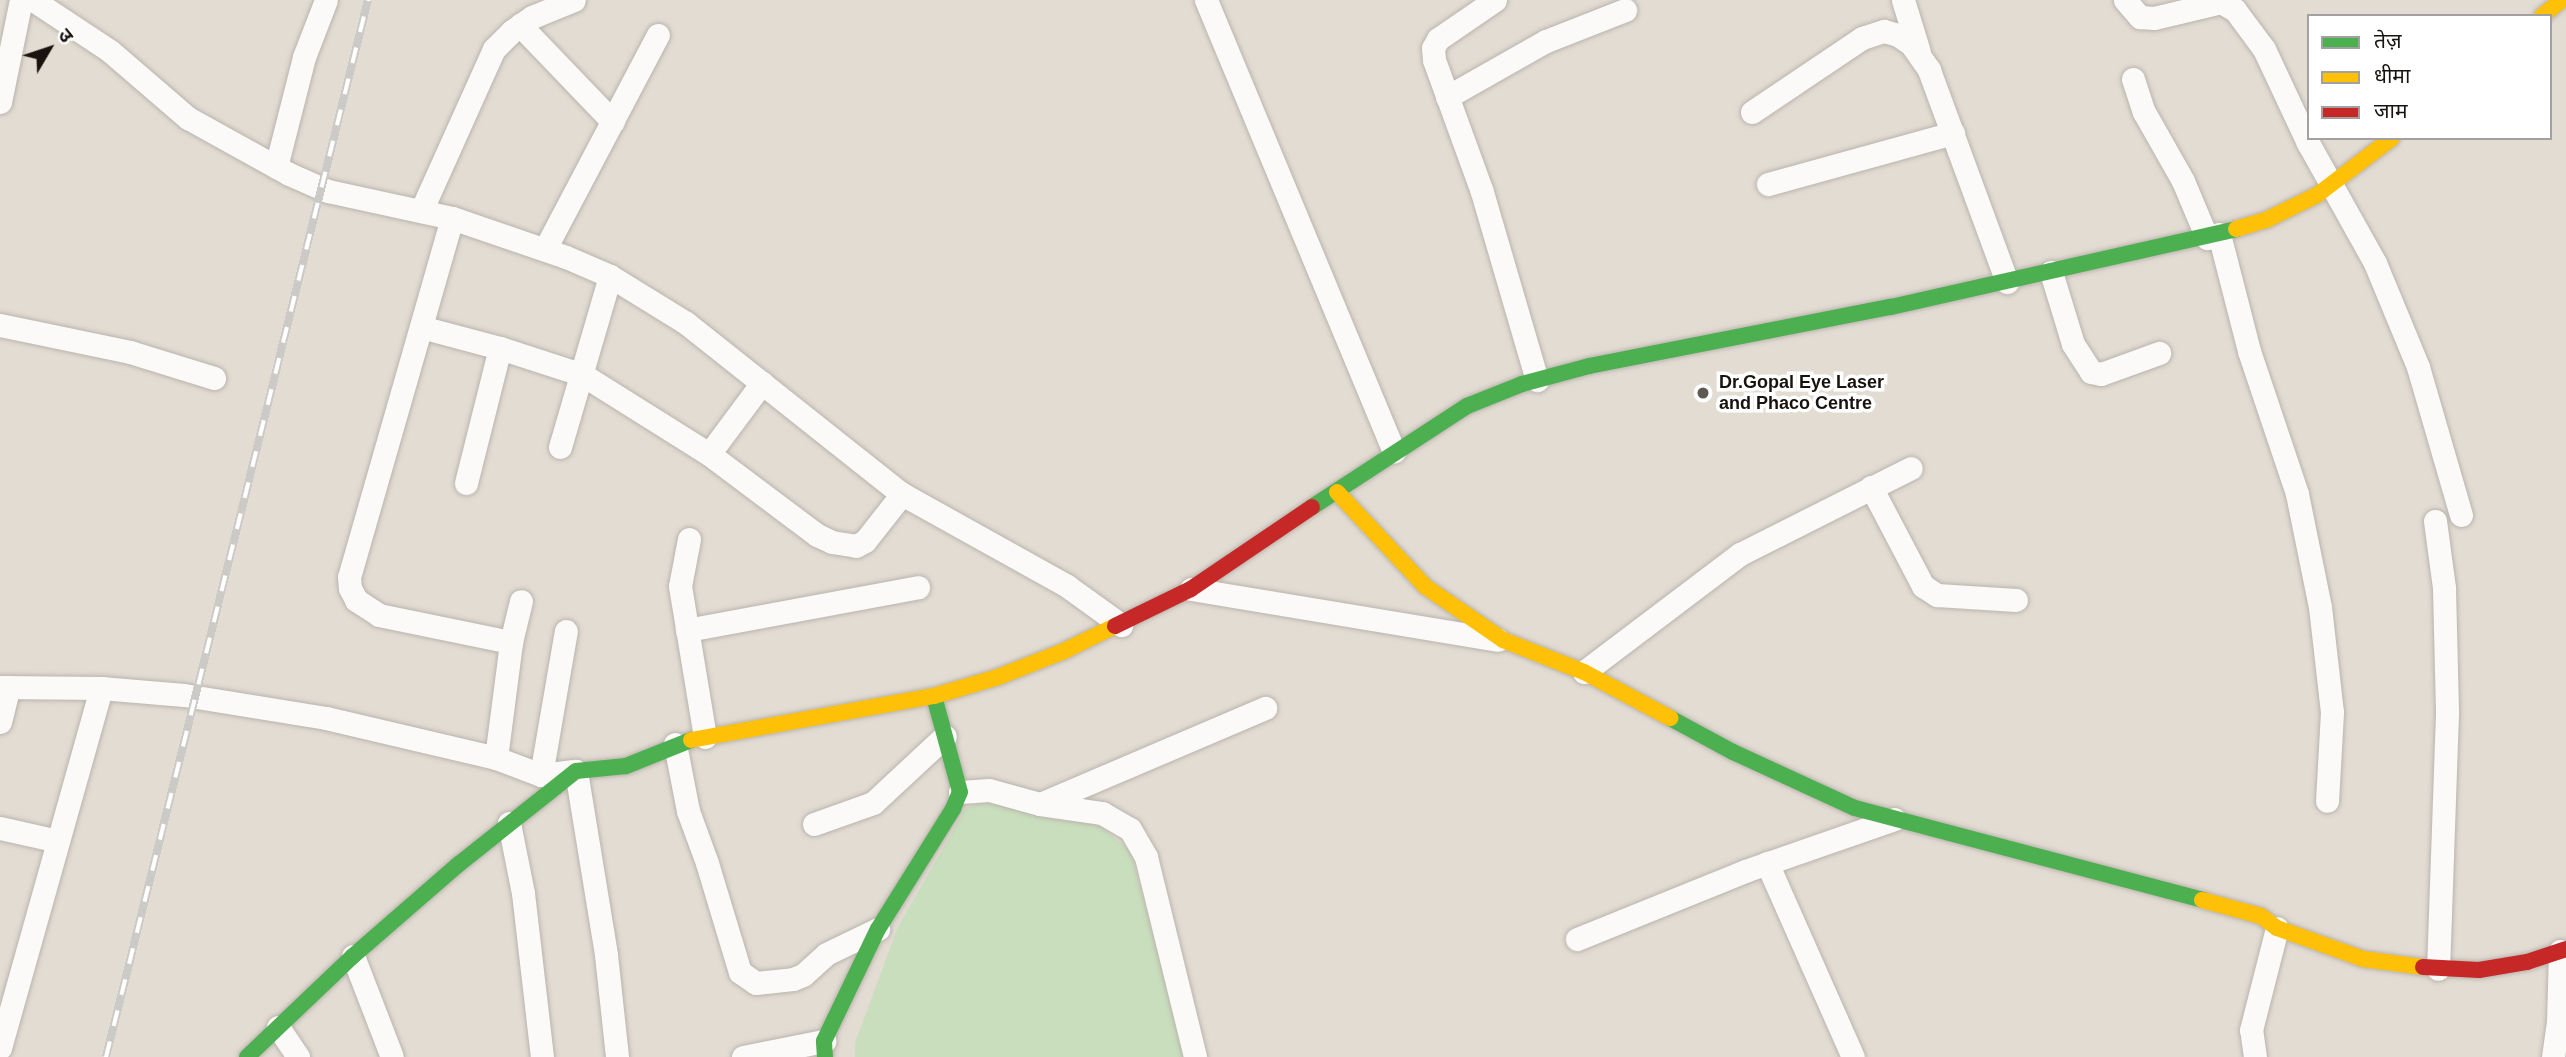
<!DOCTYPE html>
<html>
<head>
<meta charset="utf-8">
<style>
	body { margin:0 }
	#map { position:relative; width:2566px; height:1057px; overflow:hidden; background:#e3dcd3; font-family:Arial,"Noto Sans Devanagari",sans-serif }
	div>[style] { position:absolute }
	.green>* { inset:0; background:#c9debc }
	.roads { filter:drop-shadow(0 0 2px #b9b4ad) drop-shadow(0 0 2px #b9b4ad) }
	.street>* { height:23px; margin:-11.5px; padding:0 11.5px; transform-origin:11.5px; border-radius:11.5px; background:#fbfaf8 }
	.fast>* { height:16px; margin:-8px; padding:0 8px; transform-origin:8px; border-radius:8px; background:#4caf50 }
	.slow>* { height:16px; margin:-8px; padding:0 8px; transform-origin:8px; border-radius:8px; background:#ffc107 }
	.jam>* { height:16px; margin:-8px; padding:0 8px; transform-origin:8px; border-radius:8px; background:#c62828 }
	.rail>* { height:8px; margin-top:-4px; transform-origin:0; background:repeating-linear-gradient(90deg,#fff 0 16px,#cccac7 0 32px); box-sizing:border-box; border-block:2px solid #cccac7 }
	.dots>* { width:19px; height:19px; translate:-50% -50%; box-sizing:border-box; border:4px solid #fff; border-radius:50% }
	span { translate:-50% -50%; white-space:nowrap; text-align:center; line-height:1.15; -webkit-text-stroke:7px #fff; paint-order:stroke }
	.poi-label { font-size:18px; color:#18130e; font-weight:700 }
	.left { translate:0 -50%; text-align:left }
	.legend { position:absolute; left:2307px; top:14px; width:245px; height:126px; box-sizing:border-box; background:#fff; border:2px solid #a3a19f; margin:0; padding:9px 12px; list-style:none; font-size:21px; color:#18130e }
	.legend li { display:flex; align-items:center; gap:14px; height:35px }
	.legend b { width:35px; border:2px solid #a3a19f }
	.north { position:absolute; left:14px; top:14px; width:70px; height:70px; -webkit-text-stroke:5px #fff; paint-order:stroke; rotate:51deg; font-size:19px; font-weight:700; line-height:28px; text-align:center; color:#18130e }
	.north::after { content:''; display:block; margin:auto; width:24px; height:32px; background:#18130e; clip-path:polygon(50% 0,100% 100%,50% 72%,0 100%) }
</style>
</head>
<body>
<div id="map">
	<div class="green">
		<i style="clip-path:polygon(991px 799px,1102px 827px,1131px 852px,1186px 1057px,855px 1057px,855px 1043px,898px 927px,966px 808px)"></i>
	</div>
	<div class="roads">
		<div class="street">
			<i style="left:33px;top:0;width:92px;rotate:33.5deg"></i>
			<i style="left:110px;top:51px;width:103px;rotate:40.7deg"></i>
			<i style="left:188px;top:118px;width:115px;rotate:29deg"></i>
			<i style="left:289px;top:174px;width:43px;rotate:23.6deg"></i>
			<i style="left:328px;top:191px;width:127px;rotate:12.3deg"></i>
			<i style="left:452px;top:218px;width:120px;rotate:18.9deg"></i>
			<i style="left:566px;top:257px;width:48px;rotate:23.4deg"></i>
			<i style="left:610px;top:276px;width:89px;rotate:31.7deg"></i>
			<i style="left:686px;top:323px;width:275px;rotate:38.4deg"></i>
			<i style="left:902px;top:494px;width:189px;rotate:29.1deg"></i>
			<i style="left:1067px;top:586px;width:67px;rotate:35.8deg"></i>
			<i style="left:1206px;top:0;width:489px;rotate:67.4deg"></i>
			<i style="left:1495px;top:0;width:69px;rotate:145.6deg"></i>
			<i style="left:1438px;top:39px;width:10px;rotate:119deg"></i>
			<i style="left:1433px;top:48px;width:12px;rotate:85deg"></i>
			<i style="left:1434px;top:60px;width:140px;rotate:70deg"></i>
			<i style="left:1482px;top:192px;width:196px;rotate:73.7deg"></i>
			<i style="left:1903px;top:0;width:54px;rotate:72.9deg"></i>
			<i style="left:2125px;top:0;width:23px;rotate:49deg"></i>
			<i style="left:2140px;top:17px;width:14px;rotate:4deg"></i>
			<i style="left:2154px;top:18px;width:69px;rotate:-13.4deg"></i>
			<i style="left:2221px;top:2px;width:16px;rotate:30deg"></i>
			<i style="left:2235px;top:10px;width:49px;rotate:53.4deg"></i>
			<i style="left:2264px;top:49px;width:104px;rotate:64.9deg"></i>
			<i style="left:2308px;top:143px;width:137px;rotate:60.8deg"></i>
			<i style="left:2375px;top:263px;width:113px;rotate:67.5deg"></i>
			<i style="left:2418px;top:367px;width:154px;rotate:73.8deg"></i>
			<i style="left:520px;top:25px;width:134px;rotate:46.2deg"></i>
			<i style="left:2133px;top:79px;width:35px;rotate:72deg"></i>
			<i style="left:2144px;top:112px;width:79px;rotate:60.5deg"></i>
			<i style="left:2183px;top:181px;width:62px;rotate:67.2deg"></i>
			<i style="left:1447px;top:97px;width:114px;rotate:-29.5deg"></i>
			<i style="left:1546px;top:41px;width:85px;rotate:-21.4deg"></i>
			<i style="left:0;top:102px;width:104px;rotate:-78.4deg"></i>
			<i style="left:1752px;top:112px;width:133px;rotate:-33.9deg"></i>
			<i style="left:1862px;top:38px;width:23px;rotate:-18deg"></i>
			<i style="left:1884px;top:31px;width:15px;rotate:16deg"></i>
			<i style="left:1898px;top:35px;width:16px;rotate:35deg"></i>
			<i style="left:1911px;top:44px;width:32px;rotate:55deg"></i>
			<i style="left:1929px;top:70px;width:226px;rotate:69.8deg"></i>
			<i style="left:276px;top:167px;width:114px;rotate:-75.7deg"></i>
			<i style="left:304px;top:57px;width:61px;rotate:-68.9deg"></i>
			<i style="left:1768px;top:184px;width:192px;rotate:-15.4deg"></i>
			<i style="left:422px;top:209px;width:175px;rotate:-65.8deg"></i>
			<i style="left:494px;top:49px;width:25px;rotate:-45deg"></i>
			<i style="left:512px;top:31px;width:24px;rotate:-35deg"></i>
			<i style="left:532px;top:17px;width:45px;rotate:-22deg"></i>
			<i style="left:452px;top:218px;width:373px;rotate:106deg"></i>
			<i style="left:349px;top:577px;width:11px;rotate:85deg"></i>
			<i style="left:350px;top:588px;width:13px;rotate:63deg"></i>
			<i style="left:356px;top:600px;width:27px;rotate:33deg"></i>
			<i style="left:379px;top:615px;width:135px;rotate:11.6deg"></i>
			<i style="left:2219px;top:234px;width:121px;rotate:75.6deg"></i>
			<i style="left:2249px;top:351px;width:151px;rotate:71.4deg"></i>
			<i style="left:2297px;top:494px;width:115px;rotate:78.5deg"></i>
			<i style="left:2320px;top:607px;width:106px;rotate:83.5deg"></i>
			<i style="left:2332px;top:712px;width:89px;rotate:93.2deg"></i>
			<i style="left:545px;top:249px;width:242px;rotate:-62.2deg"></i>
			<i style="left:2051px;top:272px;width:75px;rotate:73deg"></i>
			<i style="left:2073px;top:344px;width:33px;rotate:57deg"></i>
			<i style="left:2091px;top:372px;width:10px;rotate:11deg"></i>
			<i style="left:2101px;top:374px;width:62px;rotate:-19.9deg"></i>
			<i style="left:0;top:325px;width:133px;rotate:11.7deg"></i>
			<i style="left:130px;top:352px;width:88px;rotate:17.2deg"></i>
			<i style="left:421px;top:327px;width:82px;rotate:14.9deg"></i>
			<i style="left:500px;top:348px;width:87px;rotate:18deg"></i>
			<i style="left:583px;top:375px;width:149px;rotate:32.1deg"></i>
			<i style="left:709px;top:454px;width:135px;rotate:36.9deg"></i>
			<i style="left:817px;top:535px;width:17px;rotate:25deg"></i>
			<i style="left:832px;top:542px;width:24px;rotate:9deg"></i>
			<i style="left:856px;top:546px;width:10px;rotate:-29deg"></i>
			<i style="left:865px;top:541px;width:60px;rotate:-51.8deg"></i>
			<i style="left:560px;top:447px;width:178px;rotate:-73.7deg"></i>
			<i style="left:709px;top:454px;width:89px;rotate:-53.3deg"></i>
			<i style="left:466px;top:483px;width:139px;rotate:-75.9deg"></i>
			<i style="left:1871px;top:487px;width:112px;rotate:62.3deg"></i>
			<i style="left:1923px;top:586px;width:17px;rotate:33deg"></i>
			<i style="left:1937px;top:595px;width:79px;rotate:3.6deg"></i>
			<i style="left:2435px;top:521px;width:68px;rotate:82.3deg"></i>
			<i style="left:2444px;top:588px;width:125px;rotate:88.6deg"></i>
			<i style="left:2447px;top:713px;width:256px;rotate:92deg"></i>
			<i style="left:689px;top:539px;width:48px;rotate:100.8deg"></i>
			<i style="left:680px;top:586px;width:153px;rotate:80.6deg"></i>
			<i style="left:1191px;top:589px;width:311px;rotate:9.4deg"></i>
			<i style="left:687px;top:630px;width:235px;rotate:-10.5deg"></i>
			<i style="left:1584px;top:672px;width:196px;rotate:-37.1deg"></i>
			<i style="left:1740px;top:554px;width:191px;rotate:-26.7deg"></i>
			<i style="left:0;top:687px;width:101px;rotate:0.6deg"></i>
			<i style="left:101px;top:688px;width:83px;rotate:4.8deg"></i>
			<i style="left:184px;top:695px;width:144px;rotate:9.2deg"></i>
			<i style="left:326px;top:718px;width:175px;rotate:13.2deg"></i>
			<i style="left:496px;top:758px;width:48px;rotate:20.7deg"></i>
			<i style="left:541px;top:775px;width:35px;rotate:-7deg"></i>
			<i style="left:576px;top:771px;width:186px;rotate:80.7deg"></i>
			<i style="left:606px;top:955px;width:103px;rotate:83.8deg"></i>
			<i style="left:0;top:722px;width:36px;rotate:-76deg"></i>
			<i style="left:675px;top:744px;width:68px;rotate:79deg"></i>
			<i style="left:688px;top:811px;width:55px;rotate:69.9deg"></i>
			<i style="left:707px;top:863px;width:114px;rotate:73.2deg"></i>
			<i style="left:740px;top:972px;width:19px;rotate:35deg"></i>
			<i style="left:756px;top:983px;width:37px;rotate:-6deg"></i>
			<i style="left:793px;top:979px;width:11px;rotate:-22deg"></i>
			<i style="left:803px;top:975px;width:31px;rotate:-42deg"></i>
			<i style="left:826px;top:954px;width:58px;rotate:-25.7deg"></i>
			<i style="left:496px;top:758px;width:117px;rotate:-82.6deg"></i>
			<i style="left:511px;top:642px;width:42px;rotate:-76.3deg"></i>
			<i style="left:541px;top:775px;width:146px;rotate:-80.2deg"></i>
			<i style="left:960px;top:792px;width:29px;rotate:-4deg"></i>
			<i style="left:989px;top:790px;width:53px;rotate:15.4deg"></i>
			<i style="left:1040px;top:804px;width:63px;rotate:8.3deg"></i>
			<i style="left:1102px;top:813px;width:32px;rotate:30deg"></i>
			<i style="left:1130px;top:829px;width:32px;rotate:60deg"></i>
			<i style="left:1146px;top:857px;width:206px;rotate:76.2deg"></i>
			<i style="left:1040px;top:804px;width:245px;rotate:-23.1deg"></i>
			<i style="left:509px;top:823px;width:71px;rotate:78.7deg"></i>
			<i style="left:523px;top:893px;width:165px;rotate:83.4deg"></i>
			<i style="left:814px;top:824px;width:63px;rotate:-19.6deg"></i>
			<i style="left:873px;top:803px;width:98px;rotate:-42.9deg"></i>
			<i style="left:0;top:828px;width:59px;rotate:12.6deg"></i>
			<i style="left:1767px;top:863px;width:212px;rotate:66.1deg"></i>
			<i style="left:1577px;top:939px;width:181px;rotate:-22deg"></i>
			<i style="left:1745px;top:871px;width:158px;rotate:-19.2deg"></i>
			<i style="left:353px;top:956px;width:108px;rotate:68.9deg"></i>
			<i style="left:278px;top:1027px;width:36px;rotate:56deg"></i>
			<i style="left:0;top:1048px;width:374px;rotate:-74.3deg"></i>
			<i style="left:743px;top:1057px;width:83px;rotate:-11.2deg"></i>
			<i style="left:2255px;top:1057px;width:27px;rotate:-98deg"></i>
			<i style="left:2251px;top:1030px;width:105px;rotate:-75.7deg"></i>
			<i style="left:2553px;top:1057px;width:34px;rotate:-82deg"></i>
			<i style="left:2558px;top:1023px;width:72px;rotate:-88.4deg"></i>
		</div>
		<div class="fast">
			<i style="left:1312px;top:507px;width:185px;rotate:-33.1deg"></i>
			<i style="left:1467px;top:406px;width:59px;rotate:-21.8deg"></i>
			<i style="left:1522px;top:384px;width:69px;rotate:-15deg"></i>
			<i style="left:1589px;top:366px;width:308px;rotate:-11.1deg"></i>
			<i style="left:1891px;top:307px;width:354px;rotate:-12.7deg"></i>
			<i style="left:1670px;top:718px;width:72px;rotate:28.4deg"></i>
			<i style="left:1733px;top:752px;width:134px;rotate:24.7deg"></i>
			<i style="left:1855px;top:808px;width:359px;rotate:14.8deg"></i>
			<i style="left:247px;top:1057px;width:146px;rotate:-43.6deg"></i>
			<i style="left:353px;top:956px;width:140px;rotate:-41deg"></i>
			<i style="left:459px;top:864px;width:149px;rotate:-38.5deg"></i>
			<i style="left:576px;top:771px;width:50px;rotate:-5.7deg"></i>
			<i style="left:626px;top:766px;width:70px;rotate:-21.8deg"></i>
			<i style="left:825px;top:1057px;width:16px;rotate:-94deg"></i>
			<i style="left:824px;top:1041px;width:124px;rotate:-64.3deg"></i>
			<i style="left:878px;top:929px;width:142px;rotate:-58deg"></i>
			<i style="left:953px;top:809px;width:18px;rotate:-68deg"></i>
			<i style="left:960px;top:792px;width:99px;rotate:-105.2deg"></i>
		</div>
		<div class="slow">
			<i style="left:2542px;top:16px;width:26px;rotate:-39deg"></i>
			<i style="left:2236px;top:229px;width:34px;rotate:-17deg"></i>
			<i style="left:2268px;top:219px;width:55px;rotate:-26.1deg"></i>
			<i style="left:2317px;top:195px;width:94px;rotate:-37.2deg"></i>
			<i style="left:1337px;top:492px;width:130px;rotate:46.9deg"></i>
			<i style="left:1426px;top:587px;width:93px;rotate:34.5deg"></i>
			<i style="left:1503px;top:640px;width:87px;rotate:21.6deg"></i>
			<i style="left:1584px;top:672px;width:98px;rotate:28.1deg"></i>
			<i style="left:691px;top:740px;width:247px;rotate:-10.3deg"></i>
			<i style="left:934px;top:696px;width:67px;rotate:-16.5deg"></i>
			<i style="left:998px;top:677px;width:71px;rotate:-21.5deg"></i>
			<i style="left:1064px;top:651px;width:57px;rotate:-26.1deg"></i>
			<i style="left:2202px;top:900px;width:61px;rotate:15.2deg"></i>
			<i style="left:2261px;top:916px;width:20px;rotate:37deg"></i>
			<i style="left:2277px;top:928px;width:91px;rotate:19.8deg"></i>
			<i style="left:2363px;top:959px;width:61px;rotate:7.6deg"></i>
		</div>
		<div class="jam">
			<i style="left:1115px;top:626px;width:85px;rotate:-26deg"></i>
			<i style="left:1191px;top:589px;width:146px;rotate:-34.1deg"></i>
			<i style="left:2423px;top:967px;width:56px;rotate:3.1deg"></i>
			<i style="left:2479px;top:970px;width:49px;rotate:-9.5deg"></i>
			<i style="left:2527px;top:962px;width:41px;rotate:-18.4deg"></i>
		</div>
	</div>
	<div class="rail">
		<i style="left:106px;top:1057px;width:1089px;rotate:-76.08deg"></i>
	</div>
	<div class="dots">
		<i style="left:1703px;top:393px;background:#5f5953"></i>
	</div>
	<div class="poi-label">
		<span class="left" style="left:1719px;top:393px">Dr.Gopal Eye Laser<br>and Phaco Centre</span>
	</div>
	<ul class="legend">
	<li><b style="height:9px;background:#4caf50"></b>तेज़</li>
	<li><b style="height:9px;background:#ffc107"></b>धीमा</li>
	<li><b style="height:9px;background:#c62828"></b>जाम</li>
	</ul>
	<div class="north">उ</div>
</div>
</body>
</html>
